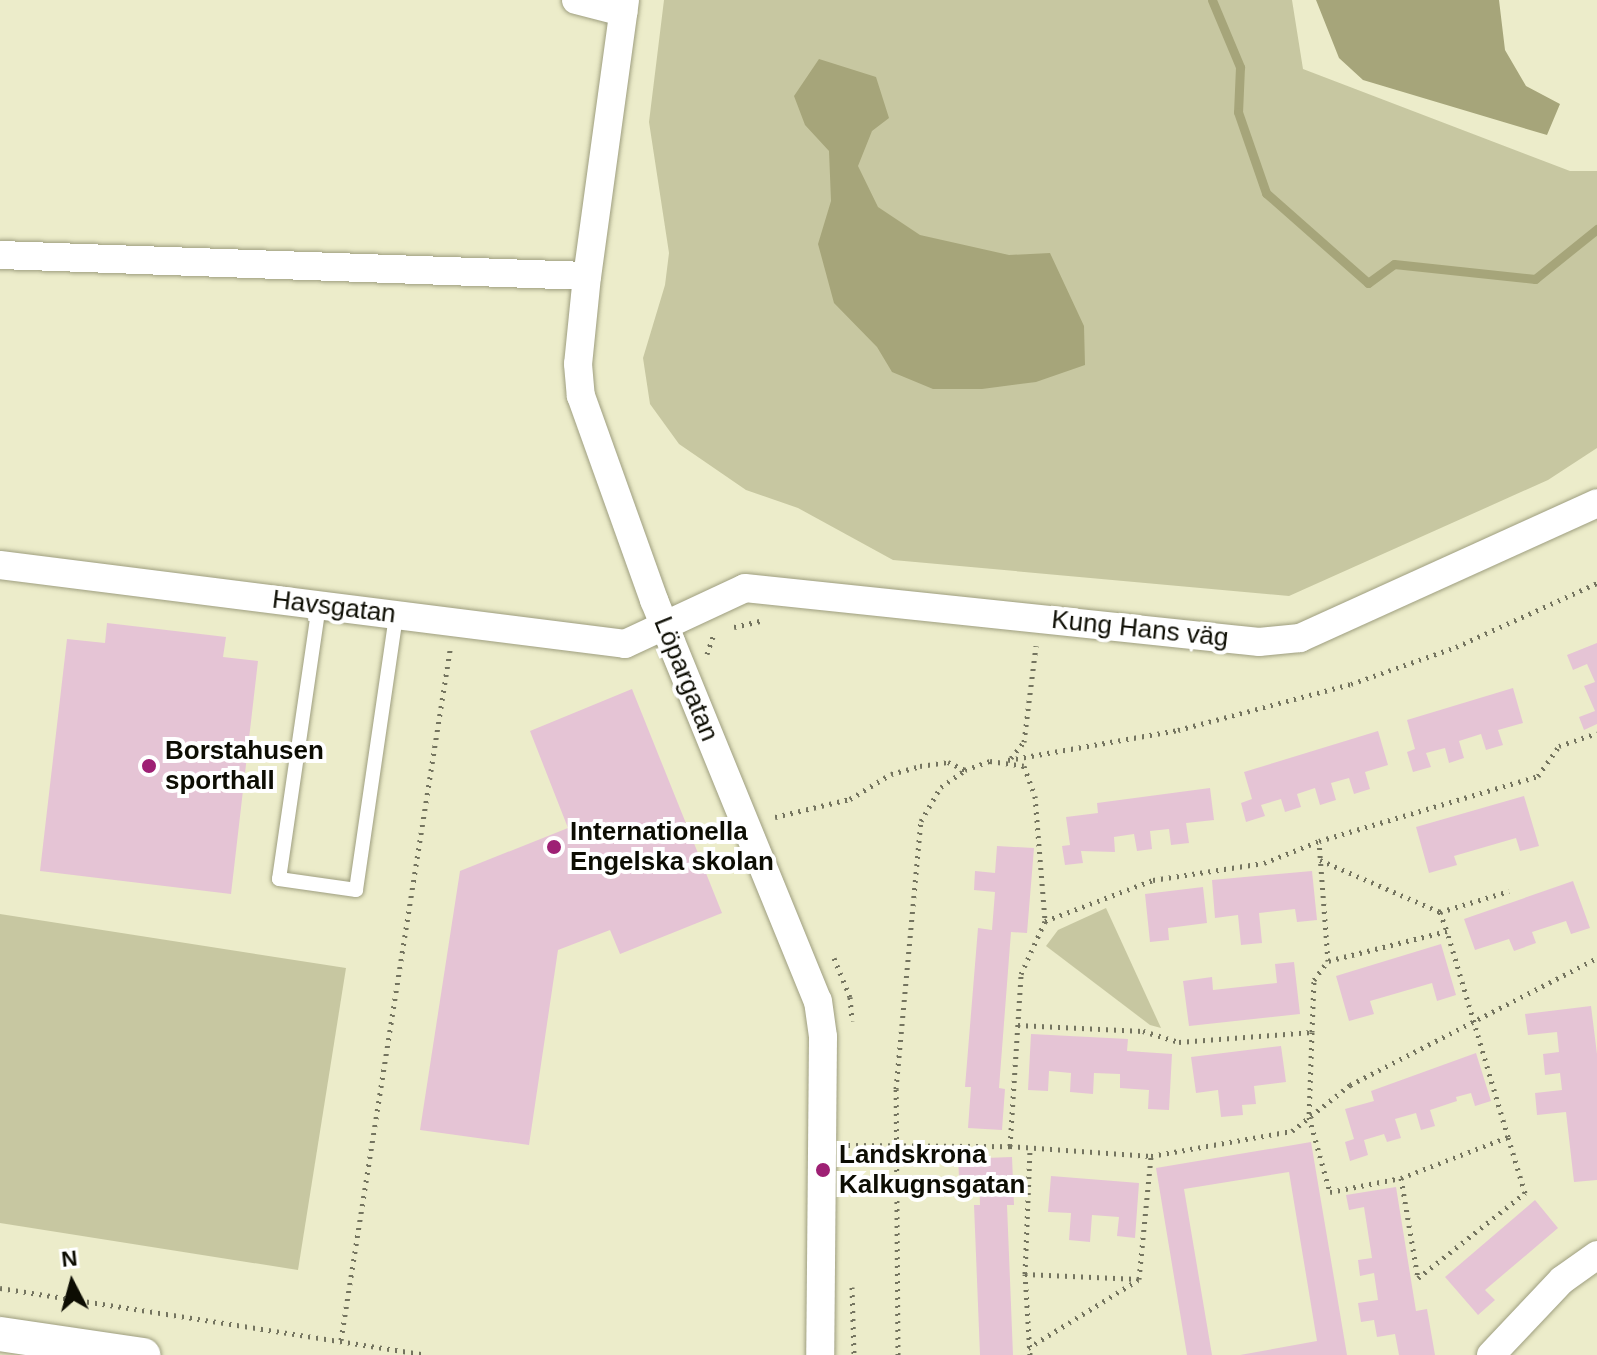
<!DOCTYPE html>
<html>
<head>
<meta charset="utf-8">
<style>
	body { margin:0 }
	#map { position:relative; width:1597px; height:1355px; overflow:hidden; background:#ececca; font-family:Arial,sans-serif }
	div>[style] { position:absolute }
	.green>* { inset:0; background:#c7c7a1 }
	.water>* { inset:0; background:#a6a57a }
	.stream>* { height:9px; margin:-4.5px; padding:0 4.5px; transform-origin:4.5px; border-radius:4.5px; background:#a6a57a }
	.building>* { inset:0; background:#e5c4d5 }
	.path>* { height:5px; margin-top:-2.5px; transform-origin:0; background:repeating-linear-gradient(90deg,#74745f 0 2px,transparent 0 8px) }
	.roads { filter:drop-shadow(0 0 2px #9e9e7f) drop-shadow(0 0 2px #9e9e7f) }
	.service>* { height:14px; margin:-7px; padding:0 7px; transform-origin:7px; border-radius:7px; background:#fff }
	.minor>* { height:28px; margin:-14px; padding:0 14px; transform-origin:14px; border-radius:14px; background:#fff }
	.tertiary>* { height:34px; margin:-17px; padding:0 17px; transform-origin:17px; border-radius:17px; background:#fff }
	.dots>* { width:22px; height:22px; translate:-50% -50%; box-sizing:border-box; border:4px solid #fff; border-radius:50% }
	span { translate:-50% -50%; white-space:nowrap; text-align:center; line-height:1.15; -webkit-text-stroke:8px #fff; paint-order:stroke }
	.street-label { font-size:26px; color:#0d0d03 }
	.poi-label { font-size:26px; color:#0d0d03; font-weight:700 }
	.left { translate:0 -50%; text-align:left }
	.north { position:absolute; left:32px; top:1243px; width:80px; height:80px; -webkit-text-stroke:6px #fff; paint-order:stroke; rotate:354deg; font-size:22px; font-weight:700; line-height:32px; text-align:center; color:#0d0d03 }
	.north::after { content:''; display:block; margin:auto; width:28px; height:36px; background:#0d0d03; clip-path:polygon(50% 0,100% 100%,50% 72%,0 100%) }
</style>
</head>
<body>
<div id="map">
	<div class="green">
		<i style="clip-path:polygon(664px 0,1292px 0,1303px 69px,1570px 171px,1597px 171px,1597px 448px,1548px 480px,1289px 596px,893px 560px,798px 508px,746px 490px,679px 444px,650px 404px,643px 358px,665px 285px,669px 253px,649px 122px)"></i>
		<i style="clip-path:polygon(1106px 908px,1161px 1028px,1150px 1025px,1046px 946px,1058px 930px)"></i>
		<i style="clip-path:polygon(0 914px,346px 968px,298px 1270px,0 1223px)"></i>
	</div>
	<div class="water">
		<i style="clip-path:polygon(1316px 0,1499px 0,1505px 50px,1526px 86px,1560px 104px,1547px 135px,1363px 80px,1339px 58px)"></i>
		<i style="clip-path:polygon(819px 59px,876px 77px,889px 118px,872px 131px,858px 166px,878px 207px,920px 235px,1009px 255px,1050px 253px,1084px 326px,1085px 365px,1036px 382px,982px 389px,933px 389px,892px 372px,877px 347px,834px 303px,818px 244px,831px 201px,829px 151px,805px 125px,794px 96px)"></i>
	</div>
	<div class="stream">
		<i style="left:1212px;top:0;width:73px;rotate:67.3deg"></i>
		<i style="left:1240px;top:67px;width:45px;rotate:92.5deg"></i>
		<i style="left:1238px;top:112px;width:86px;rotate:70.9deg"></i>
		<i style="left:1266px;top:193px;width:136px;rotate:41.4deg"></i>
		<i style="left:1368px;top:283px;width:32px;rotate:-36deg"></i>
		<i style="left:1394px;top:264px;width:142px;rotate:6.1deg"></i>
		<i style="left:1535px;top:279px;width:80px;rotate:-38.9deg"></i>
	</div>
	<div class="building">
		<i style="clip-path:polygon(107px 623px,226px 637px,223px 657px,258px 661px,231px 894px,40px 871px,67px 639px,105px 643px)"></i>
		<i style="clip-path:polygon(1597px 643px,1597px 724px,1584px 730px,1579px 717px,1595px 711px,1584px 686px,1595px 682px,1587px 664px,1573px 670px,1567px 655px)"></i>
		<i style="clip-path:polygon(1513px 688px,1523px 723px,1498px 730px,1503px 745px,1486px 750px,1481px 734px,1459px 741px,1464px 758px,1449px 763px,1445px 748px,1426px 753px,1431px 767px,1413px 772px,1407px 752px,1415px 749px,1407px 720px)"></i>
		<i style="clip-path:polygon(632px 689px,722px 913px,620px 954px,610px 930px,558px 950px,529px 1145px,420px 1130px,460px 871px,568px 828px,530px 731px)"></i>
		<i style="clip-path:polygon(1378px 731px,1388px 765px,1365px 772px,1370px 789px,1354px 794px,1349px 778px,1331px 783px,1336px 800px,1320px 805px,1315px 788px,1297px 794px,1301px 807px,1285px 812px,1281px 799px,1261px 805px,1265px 816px,1246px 822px,1241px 803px,1252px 799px,1244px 772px)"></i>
		<i style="clip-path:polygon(1210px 788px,1214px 820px,1186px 823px,1189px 843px,1171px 845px,1169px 829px,1150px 831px,1152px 849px,1137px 851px,1134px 834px,1114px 837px,1115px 852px,1081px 851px,1083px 863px,1065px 865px,1062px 846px,1070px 845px,1066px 817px,1098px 813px,1097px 803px)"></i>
		<i style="clip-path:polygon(1524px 796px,1539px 846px,1520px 851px,1516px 838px,1454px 856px,1457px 865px,1429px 873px,1416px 827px)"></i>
		<i style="clip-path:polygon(997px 846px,1034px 848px,1027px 933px,1011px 932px,999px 1088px,1005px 1089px,1002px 1130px,968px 1128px,971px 1087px,965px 1087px,978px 928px,992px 930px,995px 892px,974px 890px,975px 871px,995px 873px)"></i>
		<i style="clip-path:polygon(1312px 871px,1317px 920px,1297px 922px,1295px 909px,1259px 913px,1262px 943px,1241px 945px,1238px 915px,1215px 918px,1212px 880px)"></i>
		<i style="clip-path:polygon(1573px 881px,1590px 928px,1571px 934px,1566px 921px,1532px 932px,1536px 943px,1514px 951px,1509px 939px,1475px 950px,1464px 919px)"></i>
		<i style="clip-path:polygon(1203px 887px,1207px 923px,1168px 928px,1169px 940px,1150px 942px,1145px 894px)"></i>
		<i style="clip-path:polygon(1441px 944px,1456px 995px,1437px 1001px,1432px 983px,1370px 1001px,1374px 1014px,1349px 1021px,1336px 976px)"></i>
		<i style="clip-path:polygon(1294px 962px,1300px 1014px,1189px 1026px,1183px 981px,1212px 977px,1213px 990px,1277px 983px,1275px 964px)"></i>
		<i style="clip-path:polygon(1591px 1006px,1597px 1054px,1597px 1180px,1574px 1182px,1566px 1112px,1537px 1115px,1535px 1093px,1562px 1090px,1560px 1073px,1545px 1075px,1543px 1054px,1559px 1052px,1557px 1032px,1528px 1035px,1525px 1014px)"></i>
		<i style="clip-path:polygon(1031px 1034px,1128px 1039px,1127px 1051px,1172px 1054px,1169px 1110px,1148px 1109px,1149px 1090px,1120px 1088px,1120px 1074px,1094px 1073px,1093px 1094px,1070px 1092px,1071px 1073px,1049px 1071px,1048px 1091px,1028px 1090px)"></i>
		<i style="clip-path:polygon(1281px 1046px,1286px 1082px,1254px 1086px,1256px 1104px,1242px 1105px,1243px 1115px,1221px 1117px,1218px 1090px,1196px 1093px,1191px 1057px)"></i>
		<i style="clip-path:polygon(1476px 1053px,1491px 1101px,1475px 1106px,1471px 1093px,1456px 1097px,1457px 1101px,1430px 1110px,1435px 1126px,1421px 1130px,1416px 1113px,1395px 1119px,1401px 1138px,1387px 1142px,1384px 1134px,1364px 1140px,1368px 1155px,1350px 1161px,1345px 1142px,1354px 1139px,1345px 1109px,1374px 1101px,1371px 1091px)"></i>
		<i style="clip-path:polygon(1311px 1142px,1347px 1355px,1240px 1355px,1317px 1341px,1289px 1172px,1184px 1189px,1212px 1355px,1187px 1355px,1156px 1168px)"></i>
		<i style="clip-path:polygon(1012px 1157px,1014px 1205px,1007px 1205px,1013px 1355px,980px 1355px,974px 1205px,980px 1205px,979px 1177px,959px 1177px,958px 1159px)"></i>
		<i style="clip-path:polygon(1051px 1176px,1139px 1183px,1135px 1238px,1117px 1236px,1119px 1217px,1092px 1215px,1090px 1242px,1069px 1240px,1071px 1213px,1048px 1212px)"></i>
		<i style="clip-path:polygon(1396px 1187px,1416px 1311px,1427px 1309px,1435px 1355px,1399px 1355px,1395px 1334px,1377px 1337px,1374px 1320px,1361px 1322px,1358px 1303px,1378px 1300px,1374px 1273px,1360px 1276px,1358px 1260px,1372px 1258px,1364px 1207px,1349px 1210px,1346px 1195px)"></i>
		<i style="clip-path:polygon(1535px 1200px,1558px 1228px,1485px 1290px,1495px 1300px,1478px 1315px,1445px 1277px)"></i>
	</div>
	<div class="path">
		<i style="left:734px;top:627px;width:31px;rotate:-13deg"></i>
		<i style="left:707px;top:654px;width:21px;rotate:-71deg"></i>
		<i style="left:1011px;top:758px;width:21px;rotate:-51deg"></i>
		<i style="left:1024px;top:742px;width:97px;rotate:-82.9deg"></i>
		<i style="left:1008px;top:760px;width:173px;rotate:-10deg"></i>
		<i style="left:1178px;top:730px;width:179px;rotate:-14.9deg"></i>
		<i style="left:1351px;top:684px;width:111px;rotate:-19.4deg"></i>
		<i style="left:1456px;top:647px;width:155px;rotate:-24.4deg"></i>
		<i style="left:775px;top:817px;width:77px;rotate:-13.5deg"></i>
		<i style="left:850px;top:799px;width:48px;rotate:-31.4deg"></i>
		<i style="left:891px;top:774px;width:30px;rotate:-15deg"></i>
		<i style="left:920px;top:766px;width:28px;rotate:-8deg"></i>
		<i style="left:948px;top:762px;width:19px;rotate:25deg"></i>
		<i style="left:1320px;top:860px;width:131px;rotate:23.4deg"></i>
		<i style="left:1440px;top:912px;width:20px;rotate:70deg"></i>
		<i style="left:1440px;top:912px;width:72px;rotate:-16.9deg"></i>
		<i style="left:834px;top:958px;width:42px;rotate:67.7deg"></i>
		<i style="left:850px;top:997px;width:24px;rotate:85deg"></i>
		<i style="left:1018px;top:1025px;width:125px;rotate:2.7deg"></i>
		<i style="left:1143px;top:1031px;width:38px;rotate:17deg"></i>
		<i style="left:1179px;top:1042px;width:133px;rotate:-4.3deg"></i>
		<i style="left:1312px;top:1032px;width:52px;rotate:-87.8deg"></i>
		<i style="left:1314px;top:980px;width:24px;rotate:-54deg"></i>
		<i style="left:1312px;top:1032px;width:85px;rotate:92deg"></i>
		<i style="left:1309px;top:1117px;width:78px;rotate:74.4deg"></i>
		<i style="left:1330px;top:1192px;width:72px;rotate:-11.2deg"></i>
		<i style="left:1401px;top:1178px;width:115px;rotate:-21deg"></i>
		<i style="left:1508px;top:1137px;width:215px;rotate:-106.5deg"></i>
		<i style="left:1447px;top:931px;width:123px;rotate:165.9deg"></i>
		<i style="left:1328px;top:961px;width:120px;rotate:-94.3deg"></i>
		<i style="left:1319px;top:841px;width:228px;rotate:-16.5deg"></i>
		<i style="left:1538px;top:776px;width:37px;rotate:-55deg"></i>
		<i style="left:1559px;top:746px;width:40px;rotate:-18.9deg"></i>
		<i style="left:848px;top:1145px;width:162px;rotate:0.4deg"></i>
		<i style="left:1010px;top:1146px;width:141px;rotate:4.1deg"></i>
		<i style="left:1151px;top:1156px;width:143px;rotate:-10.1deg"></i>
		<i style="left:1292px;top:1131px;width:74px;rotate:-38.4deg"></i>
		<i style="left:1350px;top:1085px;width:278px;rotate:-27.2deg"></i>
		<i style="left:1010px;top:1146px;width:172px;rotate:-86.3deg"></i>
		<i style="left:1021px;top:974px;width:58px;rotate:-65.6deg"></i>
		<i style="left:1045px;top:921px;width:116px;rotate:-20.8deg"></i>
		<i style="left:1153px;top:880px;width:112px;rotate:-8.7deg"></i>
		<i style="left:1264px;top:863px;width:59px;rotate:-21.8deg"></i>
		<i style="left:1401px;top:1178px;width:101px;rotate:80.4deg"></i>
		<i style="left:1418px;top:1278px;width:137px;rotate:-38.5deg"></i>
		<i style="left:1525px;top:1193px;width:59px;rotate:-106.9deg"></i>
		<i style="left:1025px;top:1274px;width:114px;rotate:2.5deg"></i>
		<i style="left:1139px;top:1279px;width:124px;rotate:-84.4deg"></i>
		<i style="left:852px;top:1287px;width:68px;rotate:88.3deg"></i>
		<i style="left:0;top:1288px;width:431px;rotate:8.9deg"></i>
		<i style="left:341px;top:1340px;width:699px;rotate:-81.02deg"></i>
		<i style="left:1028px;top:1348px;width:129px;rotate:-31.7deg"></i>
		<i style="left:898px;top:1355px;width:266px;rotate:-90.4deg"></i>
		<i style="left:896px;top:1089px;width:269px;rotate:-84.7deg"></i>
		<i style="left:921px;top:821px;width:39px;rotate:-60deg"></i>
		<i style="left:941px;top:787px;width:29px;rotate:-35deg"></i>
		<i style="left:965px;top:770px;width:27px;rotate:-20deg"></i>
		<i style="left:990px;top:761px;width:34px;rotate:8deg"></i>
		<i style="left:1024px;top:766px;width:32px;rotate:70deg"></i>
		<i style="left:1035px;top:796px;width:125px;rotate:85.4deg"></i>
		<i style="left:1030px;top:1355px;width:81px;rotate:-93.5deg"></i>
		<i style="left:1025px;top:1274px;width:127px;rotate:-87.7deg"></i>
	</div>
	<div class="roads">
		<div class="service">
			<i style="left:319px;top:605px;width:277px;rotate:98.3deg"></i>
			<i style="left:279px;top:879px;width:78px;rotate:8.1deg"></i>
			<i style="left:356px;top:890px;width:278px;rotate:-81.7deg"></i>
		</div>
		<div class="minor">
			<i style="left:576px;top:0;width:49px;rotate:14.3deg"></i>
			<i style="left:625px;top:0;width:279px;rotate:97.8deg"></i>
			<i style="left:587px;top:276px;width:88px;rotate:95.8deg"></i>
			<i style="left:578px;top:364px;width:32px;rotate:85deg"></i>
			<i style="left:581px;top:396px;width:217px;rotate:70.3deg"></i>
			<i style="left:654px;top:600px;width:433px;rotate:67.8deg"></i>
			<i style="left:818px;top:1001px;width:36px;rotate:82deg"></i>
			<i style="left:823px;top:1037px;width:318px;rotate:90.5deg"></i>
			<i style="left:0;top:255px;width:587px;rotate:2.05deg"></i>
			<i style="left:0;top:565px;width:630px;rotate:7.2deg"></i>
			<i style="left:625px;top:644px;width:132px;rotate:-25deg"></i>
			<i style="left:745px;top:588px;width:517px;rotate:6deg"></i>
			<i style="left:1259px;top:642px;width:41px;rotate:-5.6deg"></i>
			<i style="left:1300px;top:638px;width:326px;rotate:-24.4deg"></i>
			<i style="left:1491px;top:1355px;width:103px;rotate:-46.6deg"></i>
			<i style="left:1562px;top:1280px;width:43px;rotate:-35.5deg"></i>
		</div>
		<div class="tertiary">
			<i style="left:0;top:1334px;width:145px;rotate:8.4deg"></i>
		</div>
	</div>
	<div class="dots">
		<i style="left:149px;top:766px;background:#9e2074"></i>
		<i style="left:554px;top:847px;background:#9e2074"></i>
		<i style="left:823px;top:1170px;background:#9e2074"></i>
	</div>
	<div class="street-label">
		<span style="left:334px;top:607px;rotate:7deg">Havsgatan</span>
		<span style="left:1140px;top:629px;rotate:6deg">Kung Hans väg</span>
		<span style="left:686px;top:679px;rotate:68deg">Löpargatan</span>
	</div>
	<div class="poi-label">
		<span class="left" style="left:165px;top:766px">Borstahusen<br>sporthall</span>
		<span class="left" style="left:570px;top:847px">Internationella<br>Engelska skolan</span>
		<span class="left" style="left:839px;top:1170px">Landskrona<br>Kalkugnsgatan</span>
	</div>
	<div class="north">N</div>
</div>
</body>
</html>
